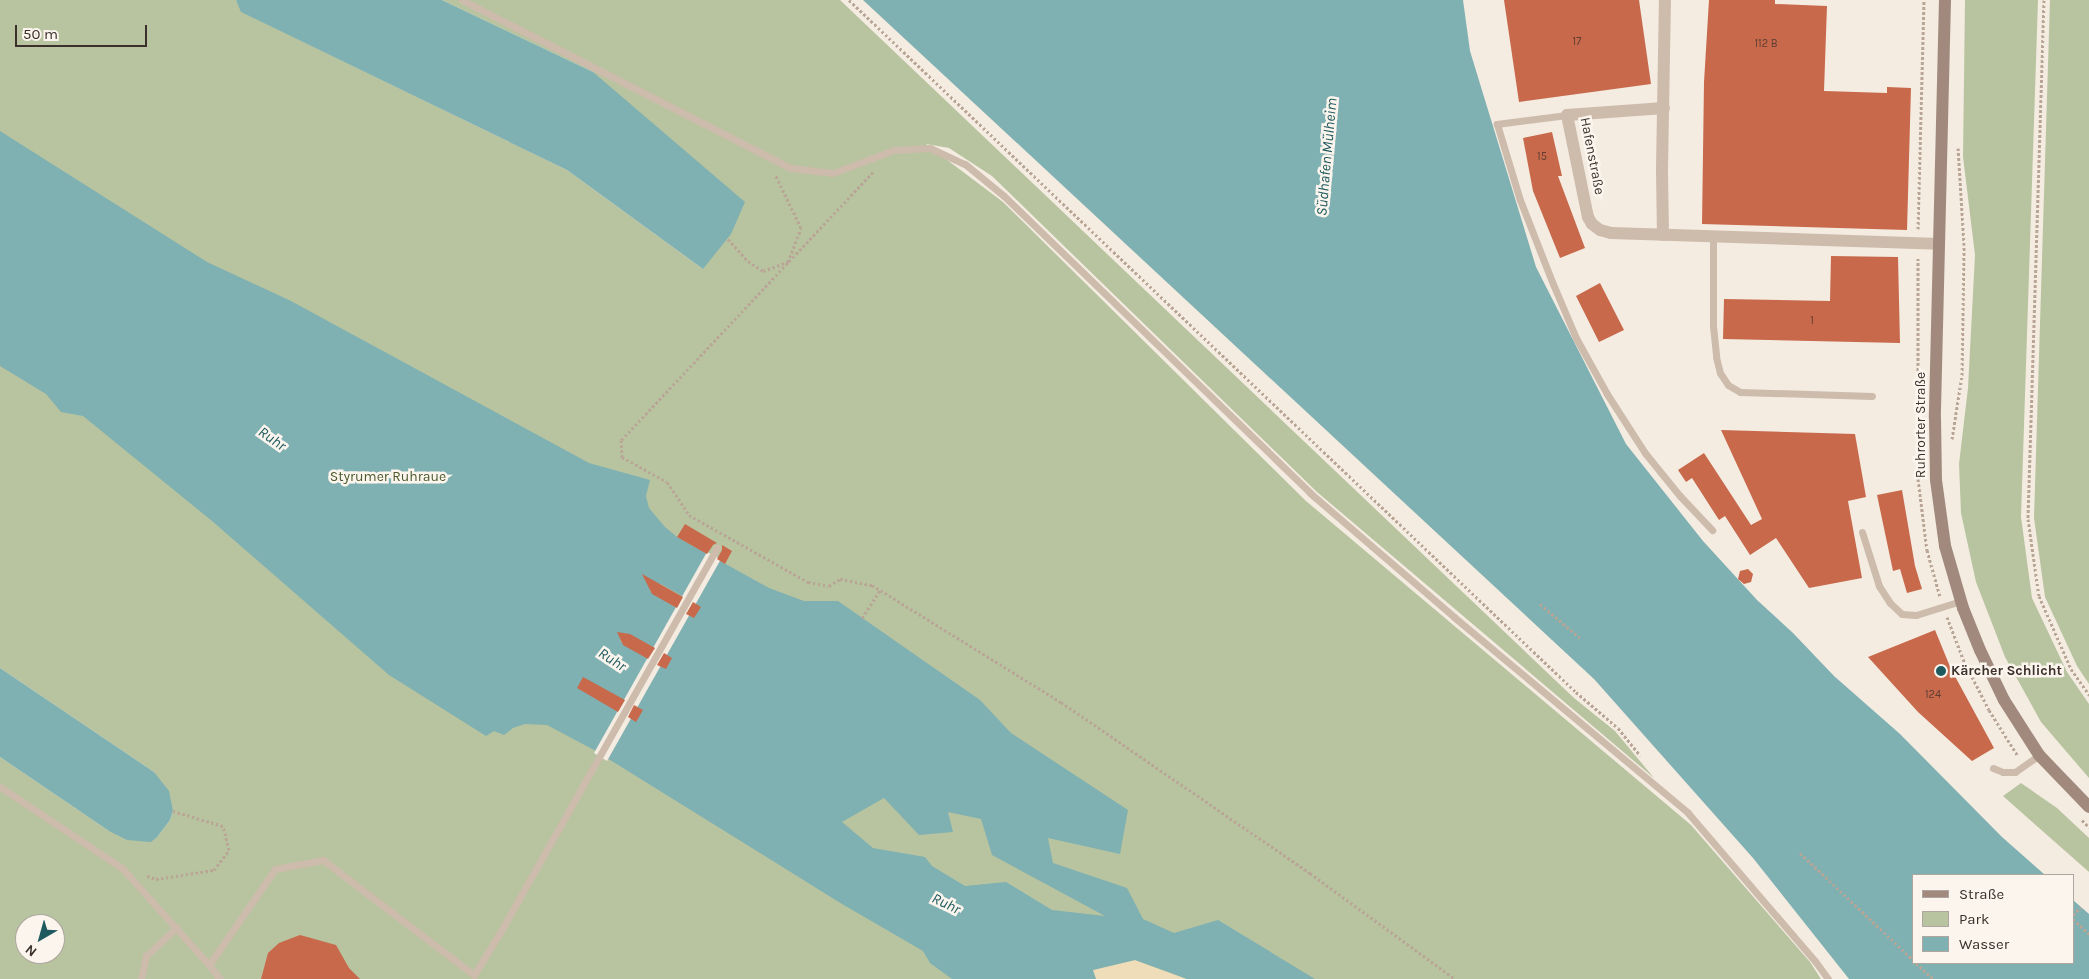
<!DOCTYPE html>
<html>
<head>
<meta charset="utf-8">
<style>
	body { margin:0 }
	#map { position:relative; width:2089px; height:979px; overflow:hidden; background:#f4ebe1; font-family:Karla,sans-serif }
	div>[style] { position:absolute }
	.green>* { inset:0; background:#b8c4a0 }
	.sand>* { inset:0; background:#efdcb8 }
	.water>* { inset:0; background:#7fb0b2 }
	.pier>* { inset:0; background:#f4ebe1 }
	.building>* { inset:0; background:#c8694b }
	.path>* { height:3px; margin-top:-1.5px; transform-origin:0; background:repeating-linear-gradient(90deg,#b9a596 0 2.5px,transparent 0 5px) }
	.service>* { height:7px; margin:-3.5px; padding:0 3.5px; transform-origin:3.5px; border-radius:3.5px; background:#cdbbac }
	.minor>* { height:12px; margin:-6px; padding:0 6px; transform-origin:6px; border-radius:6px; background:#cdbbac }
	.secondary>* { height:12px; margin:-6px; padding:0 6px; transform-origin:6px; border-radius:6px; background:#a18a7d }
	.dots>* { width:14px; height:14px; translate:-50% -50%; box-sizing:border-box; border:2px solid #fbf5ee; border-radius:50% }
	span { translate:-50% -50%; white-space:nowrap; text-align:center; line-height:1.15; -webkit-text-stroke:5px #fbf5ee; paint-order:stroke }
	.number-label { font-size:11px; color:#5e3e33 }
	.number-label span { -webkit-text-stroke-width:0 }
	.street-label { font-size:14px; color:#3b302b }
	.park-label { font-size:14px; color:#4a5a2e }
	.poi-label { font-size:14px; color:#3b302b; font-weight:700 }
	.left { translate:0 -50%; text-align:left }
	.water-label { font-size:15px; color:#1f5a5e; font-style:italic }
	.legend { position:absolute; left:1912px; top:874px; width:162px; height:90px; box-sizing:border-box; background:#fbf5ee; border:1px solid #aea6a0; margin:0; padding:6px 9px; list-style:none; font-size:15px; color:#3b302b }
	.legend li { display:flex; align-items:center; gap:10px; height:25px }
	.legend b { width:25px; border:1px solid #aea6a0 }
	.north { position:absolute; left:15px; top:914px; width:50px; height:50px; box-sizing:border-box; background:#fbf5ee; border:1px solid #aea6a0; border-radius:50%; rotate:218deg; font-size:14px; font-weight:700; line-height:20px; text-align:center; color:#3b302b }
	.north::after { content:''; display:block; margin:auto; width:18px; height:22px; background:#1f5a5e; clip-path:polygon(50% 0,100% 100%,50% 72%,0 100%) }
	.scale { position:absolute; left:15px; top:25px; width:132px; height:22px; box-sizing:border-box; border:2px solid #3b302b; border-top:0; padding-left:6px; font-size:15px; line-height:18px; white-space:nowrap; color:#3b302b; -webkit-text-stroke:4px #fbf5ee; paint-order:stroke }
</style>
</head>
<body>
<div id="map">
	<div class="green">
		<i style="clip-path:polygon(evenodd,0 0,236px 0,242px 12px,567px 170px,703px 269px,593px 72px,442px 0,840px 0,1574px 698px,1615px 731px,1654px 778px,1317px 492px,992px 176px,949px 148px,926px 144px,1003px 202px,1306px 501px,1691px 825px,1810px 962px,1821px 979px,0 979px,0 757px,109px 831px,158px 836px,170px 820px,173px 811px,154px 772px,0 668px,0 0,25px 924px,55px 924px,55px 954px,25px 954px,25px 924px)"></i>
		<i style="clip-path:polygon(1965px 0,2038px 0,2021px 517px,2032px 598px,2067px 672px,2089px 704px,2089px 778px,2041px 722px,2005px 657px,1976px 582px,1961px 513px,1959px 464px,1968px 388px,1975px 255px,1963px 157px)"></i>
		<i style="clip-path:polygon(2050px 0,2089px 0,2089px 684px,2077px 666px,2045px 597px,2034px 518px)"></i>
		<i style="clip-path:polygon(2021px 783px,2057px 808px,2089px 838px,2089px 872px,2003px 796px)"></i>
	</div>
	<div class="sand">
		<i style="clip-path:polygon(1135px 960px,1187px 979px,1096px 979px,1092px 970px)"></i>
	</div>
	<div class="water">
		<i style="clip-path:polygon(236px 0,442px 0,593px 72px,745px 202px,731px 234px,703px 269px,567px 170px,241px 12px)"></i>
		<i style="clip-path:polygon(863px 0,1463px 0,1470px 51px,1536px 267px,1626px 444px,1703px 541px,1757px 600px,1793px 633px,1834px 676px,1900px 734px,2002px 837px,2045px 875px,1913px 875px,1913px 963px,2073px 963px,2073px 900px,2089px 914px,2089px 979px,1849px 979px,1753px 858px,1594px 679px)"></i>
		<i style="clip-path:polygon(evenodd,0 131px,207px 262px,291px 301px,589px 463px,650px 480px,646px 496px,649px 508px,665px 527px,677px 537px,769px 588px,804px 601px,838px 601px,980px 700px,1011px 733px,1128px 810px,1120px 854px,1048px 838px,1053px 863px,1127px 888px,1143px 919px,1174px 933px,1218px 920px,1315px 979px,1187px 979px,1135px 960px,1093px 970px,1096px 979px,952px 979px,930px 963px,923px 951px,842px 904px,594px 750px,547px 725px,525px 724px,513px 728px,504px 735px,494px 731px,486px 736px,389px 675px,212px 521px,83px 416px,61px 412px,46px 394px,0 366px,0 131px,661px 584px,682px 596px,675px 607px,650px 591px,650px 586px,661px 584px,0 131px,625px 633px,653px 647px,646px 658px,621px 642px,620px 640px,625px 633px,0 131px,884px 798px,919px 835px,953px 832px,948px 812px,981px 819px,992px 855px,1105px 916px,1052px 910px,1006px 882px,965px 886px,932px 866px,925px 857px,873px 848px,842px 822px,884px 798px)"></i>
		<i style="clip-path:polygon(0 668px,154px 772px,169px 791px,173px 811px,170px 820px,158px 836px,151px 842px,127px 840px,109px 831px,0 757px)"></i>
	</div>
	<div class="pier">
		<i style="clip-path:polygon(707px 552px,721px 559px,607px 761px,594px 753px)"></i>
	</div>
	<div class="building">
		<i style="clip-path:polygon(1504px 0,1639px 0,1651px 84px,1519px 102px)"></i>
		<i style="clip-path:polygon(1709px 0,1775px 0,1775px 4px,1827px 6px,1824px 91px,1887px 93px,1887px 87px,1911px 88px,1907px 230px,1702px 224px,1704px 82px)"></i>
		<i style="clip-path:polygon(1552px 132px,1562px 176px,1558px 176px,1585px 248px,1560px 258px,1533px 191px,1523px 138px)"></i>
		<i style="clip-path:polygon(1831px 256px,1898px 257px,1900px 343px,1723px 339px,1724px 299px,1830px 301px)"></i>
		<i style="clip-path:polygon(1600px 283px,1624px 330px,1599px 342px,1576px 296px)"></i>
		<i style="clip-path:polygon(1721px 430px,1855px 434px,1866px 497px,1848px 501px,1862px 578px,1809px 588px,1776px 538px,1750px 555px,1725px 516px,1719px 520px,1692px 478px,1686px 482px,1678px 470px,1704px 453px,1751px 525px,1762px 519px)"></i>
		<i style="clip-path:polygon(1902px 490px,1915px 566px,1922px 589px,1907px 593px,1900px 569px,1893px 571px,1877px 495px)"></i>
		<i style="clip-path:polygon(685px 524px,717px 543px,713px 545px,707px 554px,677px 537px)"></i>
		<i style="clip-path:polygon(722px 545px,732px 551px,725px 564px,717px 559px,722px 550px)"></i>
		<i style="clip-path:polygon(1748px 569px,1753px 574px,1751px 582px,1744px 584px,1738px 579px,1740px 571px)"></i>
		<i style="clip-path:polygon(642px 574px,683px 597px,677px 608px,652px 594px)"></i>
		<i style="clip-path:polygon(693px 602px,701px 607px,694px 618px,686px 614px)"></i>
		<i style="clip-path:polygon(1935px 630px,1951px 669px,1994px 748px,1972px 761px,1918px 712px,1868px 657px)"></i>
		<i style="clip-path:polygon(617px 632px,630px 634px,655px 648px,648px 659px,623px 645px)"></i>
		<i style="clip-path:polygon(664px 653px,672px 658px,666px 669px,657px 665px)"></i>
		<i style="clip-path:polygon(583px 677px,625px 700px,618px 712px,577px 688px)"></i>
		<i style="clip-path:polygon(634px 705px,643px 710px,636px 722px,628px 717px)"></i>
		<i style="clip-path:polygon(300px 935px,336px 945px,349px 968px,360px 979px,261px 979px,268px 953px,279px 943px)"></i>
	</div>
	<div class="path">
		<i style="left:849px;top:0;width:1004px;rotate:43.59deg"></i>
		<i style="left:1576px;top:692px;width:55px;rotate:40.6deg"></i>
		<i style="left:1618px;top:728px;width:35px;rotate:51deg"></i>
		<i style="left:2044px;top:0;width:519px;rotate:91.77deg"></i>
		<i style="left:2028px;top:519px;width:78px;rotate:81.9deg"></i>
		<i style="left:2039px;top:596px;width:80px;rotate:66.3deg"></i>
		<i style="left:2071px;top:669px;width:32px;rotate:55deg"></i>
		<i style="left:873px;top:172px;width:368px;rotate:133.2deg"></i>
		<i style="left:621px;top:440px;width:17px;rotate:87deg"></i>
		<i style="left:622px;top:457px;width:51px;rotate:29.1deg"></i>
		<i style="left:667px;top:482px;width:40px;rotate:56deg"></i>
		<i style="left:689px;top:515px;width:137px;rotate:29.4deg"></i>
		<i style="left:808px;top:582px;width:21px;rotate:11deg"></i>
		<i style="left:829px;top:586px;width:13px;rotate:-32deg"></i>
		<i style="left:840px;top:579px;width:33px;rotate:11deg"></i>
		<i style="left:872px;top:585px;width:222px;rotate:31.8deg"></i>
		<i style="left:1061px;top:702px;width:302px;rotate:34.5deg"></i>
		<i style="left:1310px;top:873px;width:180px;rotate:36.2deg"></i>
		<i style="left:1918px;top:229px;width:229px;rotate:-88.5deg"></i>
		<i style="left:728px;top:239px;width:30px;rotate:48deg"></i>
		<i style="left:748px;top:261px;width:18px;rotate:34deg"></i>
		<i style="left:763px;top:271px;width:27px;rotate:-20deg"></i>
		<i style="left:788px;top:262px;width:36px;rotate:-69deg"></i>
		<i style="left:801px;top:228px;width:60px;rotate:-115.7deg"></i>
		<i style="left:1918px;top:258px;width:221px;rotate:90deg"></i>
		<i style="left:1918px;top:479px;width:72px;rotate:82.8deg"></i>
		<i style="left:1927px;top:550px;width:49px;rotate:74.5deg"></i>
		<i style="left:1952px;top:439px;width:65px;rotate:-81.1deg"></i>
		<i style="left:1962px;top:375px;width:130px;rotate:-89.1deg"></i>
		<i style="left:1964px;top:245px;width:97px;rotate:-93.5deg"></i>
		<i style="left:1540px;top:604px;width:52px;rotate:40.4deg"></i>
		<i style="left:1947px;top:617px;width:45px;rotate:69.1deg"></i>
		<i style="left:1963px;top:659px;width:57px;rotate:63deg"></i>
		<i style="left:1989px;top:710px;width:54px;rotate:57.8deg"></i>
		<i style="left:862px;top:618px;width:33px;rotate:-57deg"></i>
		<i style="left:2082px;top:820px;width:10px;rotate:45deg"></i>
		<i style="left:1800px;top:853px;width:156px;rotate:43.4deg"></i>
		<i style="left:147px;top:876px;width:9px;rotate:18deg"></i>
		<i style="left:156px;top:879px;width:59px;rotate:-8.8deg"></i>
		<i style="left:214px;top:870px;width:25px;rotate:-53deg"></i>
		<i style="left:229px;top:850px;width:25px;rotate:-104deg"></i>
		<i style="left:223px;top:826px;width:52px;rotate:-163.3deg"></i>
		<i style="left:2073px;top:915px;width:11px;rotate:-45deg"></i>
		<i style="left:2073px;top:919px;width:22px;rotate:43deg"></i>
		<i style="left:1916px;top:963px;width:23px;rotate:43deg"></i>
	</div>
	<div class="service">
		<i style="left:462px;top:0;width:369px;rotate:27.1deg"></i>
		<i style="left:791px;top:168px;width:42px;rotate:6.8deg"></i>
		<i style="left:833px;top:173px;width:65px;rotate:-20.7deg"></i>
		<i style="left:894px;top:150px;width:36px;rotate:-3deg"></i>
		<i style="left:930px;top:148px;width:38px;rotate:25deg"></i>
		<i style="left:965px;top:164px;width:50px;rotate:39.4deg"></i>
		<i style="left:1004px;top:196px;width:426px;rotate:44.1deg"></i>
		<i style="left:1310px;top:493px;width:190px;rotate:40.7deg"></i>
		<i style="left:1454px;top:617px;width:305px;rotate:39.9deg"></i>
		<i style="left:1688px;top:813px;width:195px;rotate:49.4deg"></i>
		<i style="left:1815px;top:961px;width:22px;rotate:54deg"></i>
		<i style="left:1567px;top:115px;width:71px;rotate:172.7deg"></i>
		<i style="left:1497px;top:124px;width:79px;rotate:73.2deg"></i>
		<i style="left:1520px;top:200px;width:90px;rotate:68.6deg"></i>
		<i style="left:1553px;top:284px;width:59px;rotate:66.9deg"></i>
		<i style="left:1576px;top:338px;width:64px;rotate:61deg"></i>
		<i style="left:1607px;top:394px;width:70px;rotate:57.2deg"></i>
		<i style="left:1645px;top:453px;width:55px;rotate:50.9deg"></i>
		<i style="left:1680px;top:496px;width:47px;rotate:46.7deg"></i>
		<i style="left:1713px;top:237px;width:89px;rotate:90deg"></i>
		<i style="left:1713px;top:326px;width:31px;rotate:84deg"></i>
		<i style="left:1716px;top:357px;width:16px;rotate:76deg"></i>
		<i style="left:1720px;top:373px;width:14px;rotate:56deg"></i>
		<i style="left:1728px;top:385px;width:14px;rotate:30deg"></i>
		<i style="left:1740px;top:392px;width:132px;rotate:1.7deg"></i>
		<i style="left:1862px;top:532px;width:57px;rotate:72.5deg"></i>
		<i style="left:1879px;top:586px;width:20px;rotate:57deg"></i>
		<i style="left:1890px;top:603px;width:16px;rotate:43deg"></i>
		<i style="left:1902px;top:614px;width:14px;rotate:4deg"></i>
		<i style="left:1916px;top:615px;width:47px;rotate:-17.3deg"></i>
		<i style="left:1993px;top:768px;width:11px;rotate:22deg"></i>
		<i style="left:2003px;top:772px;width:12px"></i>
		<i style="left:2015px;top:772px;width:29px;rotate:-35deg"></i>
		<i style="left:0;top:787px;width:146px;rotate:33.6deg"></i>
		<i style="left:122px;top:868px;width:130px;rotate:48.1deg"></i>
		<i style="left:209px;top:965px;width:116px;rotate:-55.5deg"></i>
		<i style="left:275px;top:869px;width:49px;rotate:-10.6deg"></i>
		<i style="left:323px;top:860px;width:190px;rotate:37.3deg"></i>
		<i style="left:474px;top:975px;width:52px;rotate:-58.5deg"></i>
		<i style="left:501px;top:931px;width:440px;rotate:-60.6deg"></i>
		<i style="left:209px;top:965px;width:18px;rotate:52deg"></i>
		<i style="left:141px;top:979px;width:24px;rotate:-78deg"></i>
		<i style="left:146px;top:956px;width:42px;rotate:-43.1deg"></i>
	</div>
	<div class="minor">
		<i style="left:1664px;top:108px;width:97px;rotate:175.9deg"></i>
		<i style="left:1567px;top:115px;width:104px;rotate:78.4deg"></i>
		<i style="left:1588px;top:217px;width:8px;rotate:60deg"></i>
		<i style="left:1592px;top:224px;width:10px;rotate:37deg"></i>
		<i style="left:1600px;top:230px;width:11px;rotate:15deg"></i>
		<i style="left:1611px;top:233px;width:328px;rotate:1.9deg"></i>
		<i style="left:1663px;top:235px;width:66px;rotate:-90.9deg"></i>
		<i style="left:1662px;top:169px;width:169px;rotate:-89deg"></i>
	</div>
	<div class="secondary">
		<i style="left:1945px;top:0;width:418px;rotate:91.4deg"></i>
		<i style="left:1935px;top:418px;width:62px;rotate:89.1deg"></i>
		<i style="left:1936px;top:480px;width:67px;rotate:82.2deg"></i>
		<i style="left:1945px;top:546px;width:65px;rotate:73.8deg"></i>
		<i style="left:1963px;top:608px;width:45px;rotate:68deg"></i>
		<i style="left:1980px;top:650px;width:55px;rotate:64.4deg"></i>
		<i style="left:2004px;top:700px;width:65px;rotate:57.5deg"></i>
		<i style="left:2039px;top:755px;width:72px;rotate:46.1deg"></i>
	</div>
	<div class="dots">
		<i style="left:1941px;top:671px;background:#1f5a5e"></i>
	</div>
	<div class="number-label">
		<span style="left:1577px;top:42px">17</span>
		<span style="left:1766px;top:44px">112 B</span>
		<span style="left:1542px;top:157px">15</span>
		<span style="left:1812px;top:321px">1</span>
		<span style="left:1933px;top:695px">124</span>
	</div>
	<div class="street-label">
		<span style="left:1592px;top:156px;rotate:79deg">Hafenstraße</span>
		<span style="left:1921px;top:425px;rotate:-90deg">Ruhrorter Straße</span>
	</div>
	<div class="park-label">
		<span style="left:388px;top:477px">Styrumer Ruhraue</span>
	</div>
	<div class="poi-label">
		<span class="left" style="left:1951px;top:671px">Kärcher Schlicht</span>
	</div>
	<div class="water-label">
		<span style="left:1327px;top:157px;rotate:-85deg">Südhafen Mülheim</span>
		<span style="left:272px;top:439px;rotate:35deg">Ruhr</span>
		<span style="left:612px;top:660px;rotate:33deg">Ruhr</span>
		<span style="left:946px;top:904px;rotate:26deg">Ruhr</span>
	</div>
	<ul class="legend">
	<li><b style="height:6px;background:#a18a7d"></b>Straße</li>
	<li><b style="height:14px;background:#b8c4a0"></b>Park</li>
	<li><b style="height:14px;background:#7fb0b2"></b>Wasser</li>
	</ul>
	<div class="north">N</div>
	<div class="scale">50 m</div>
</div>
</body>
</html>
